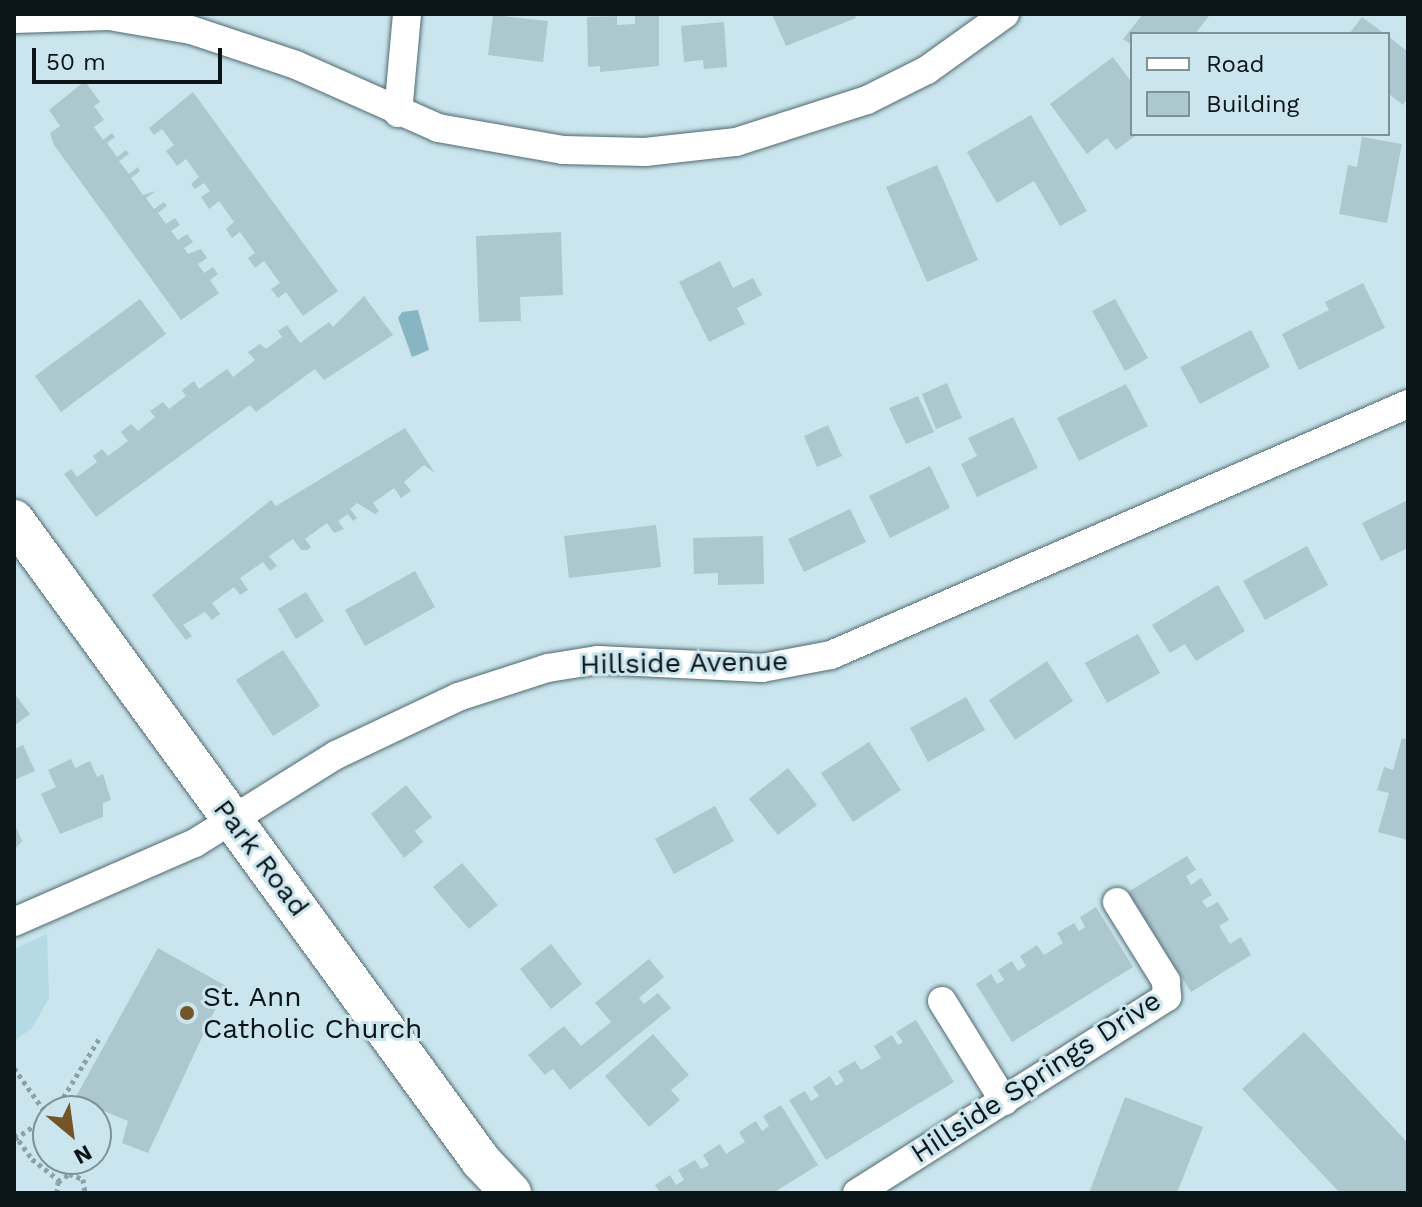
<!DOCTYPE html>
<html>
<head>
<meta charset="utf-8">
<style>
	body { margin:0 }
	#map { position:relative; width:1422px; height:1207px; overflow:hidden; background:#cae5ed; font-family:"Work Sans",sans-serif }
	div>[style] { position:absolute }
	.built>* { inset:0; background:#b6dae5 }
	.water>* { inset:0; background:#88b5c3 }
	.building>* { inset:0; background:#acc7ce }
	.path>* { height:5px; margin-top:-2.5px; transform-origin:0; background:repeating-linear-gradient(90deg,#8ca1a7 0 4px,transparent 0 8px) }
	.roads { filter:drop-shadow(0 0 2px #516970) drop-shadow(0 0 2px #516970) }
	.street>* { height:28px; margin:-14px; padding:0 14px; transform-origin:14px; border-radius:14px; background:#fff }
	.secondary>* { height:40px; margin:-20px; padding:0 20px; transform-origin:20px; border-radius:20px; background:#fff }
	.dots>* { width:22px; height:22px; translate:-50% -50%; box-sizing:border-box; border:4px solid #cae5ed; border-radius:50% }
	span { translate:-50% -50%; white-space:nowrap; text-align:center; line-height:1.15; -webkit-text-stroke:6px #cae5ed; paint-order:stroke }
	.street-label { font-size:28px; color:#0b1417 }
	.poi-label { font-size:28px; color:#0b1417 }
	.left { translate:0 -50%; text-align:left }
	.frame { position:absolute; inset:0; border:16px solid #0b1417; pointer-events:none }
	.legend { position:absolute; left:1130px; top:32px; width:260px; height:104px; box-sizing:border-box; background:#cae5ed; border:2px solid #7e9197; margin:0; padding:10px 14px; list-style:none; font-size:24px; color:#0b1417 }
	.legend li { display:flex; align-items:center; gap:16px; height:40px }
	.legend b { width:40px; border:2px solid #7e9197 }
	.north { position:absolute; left:32px; top:1095px; width:80px; height:80px; box-sizing:border-box; background:#cae5ed; border:2px solid #7e9197; border-radius:50%; rotate:151deg; font-size:22px; font-weight:700; line-height:32px; text-align:center; color:#0b1417 }
	.north::after { content:''; display:block; margin:auto; width:28px; height:36px; background:#74552a; clip-path:polygon(50% 0,100% 100%,50% 72%,0 100%) }
	.scale { position:absolute; left:32px; top:48px; width:190px; height:36px; box-sizing:border-box; border:4px solid #0b1417; border-top:0; padding-left:10px; font-size:24px; line-height:28px; white-space:nowrap; color:#0b1417; -webkit-text-stroke:6px #cae5ed; paint-order:stroke }
</style>
</head>
<body>
<div id="map">
	<div class="built">
		<i style="clip-path:polygon(47px 934px,49px 998px,32px 1028px,14px 1041px,14px 949px)"></i>
	</div>
	<div class="water">
		<i style="clip-path:polygon(418px 310px,429px 350px,412px 357px,398px 318px,402px 312px)"></i>
	</div>
	<div class="building">
		<i style="clip-path:polygon(772px 14px,854px 14px,856px 18px,786px 46px)"></i>
		<i style="clip-path:polygon(1143px 14px,1207px 14px,1209px 16px,1195px 34px,1132px 34px,1132px 45px,1123px 39px)"></i>
		<i style="clip-path:polygon(493px 15px,548px 21px,543px 62px,488px 55px)"></i>
		<i style="clip-path:polygon(617px 16px,617px 25px,635px 24px,635px 16px,659px 16px,659px 66px,600px 72px,600px 66px,588px 67px,587px 17px)"></i>
		<i style="clip-path:polygon(1362px 17px,1385px 34px,1349px 34px)"></i>
		<i style="clip-path:polygon(724px 22px,727px 67px,704px 69px,703px 60px,684px 62px,681px 26px)"></i>
		<i style="clip-path:polygon(1388px 36px,1408px 52px,1408px 98px,1403px 105px,1388px 93px)"></i>
		<i style="clip-path:polygon(1113px 57px,1132px 83px,1132px 134px,1138px 134px,1116px 150px,1107px 138px,1087px 154px,1050px 104px)"></i>
		<i style="clip-path:polygon(85px 81px,100px 102px,94px 106px,104px 120px,94px 127px,103px 140px,112px 133px,115px 137px,107px 143px,117px 157px,126px 150px,129px 154px,119px 161px,129px 174px,138px 167px,140px 171px,131px 178px,143px 195px,156px 191px,146px 198px,154px 209px,164px 202px,167px 206px,158px 213px,166px 224px,175px 218px,180px 225px,171px 231px,178px 240px,187px 234px,193px 242px,184px 248px,188px 254px,201px 249px,207px 258px,198px 264px,204px 273px,213px 267px,218px 274px,210px 280px,219px 293px,181px 320px,54px 145px,50px 133px,60px 126px,49px 110px)"></i>
		<i style="clip-path:polygon(193px 92px,338px 291px,303px 316px,286px 292px,278px 298px,271px 289px,280px 283px,264px 261px,255px 268px,248px 258px,255px 253px,240px 232px,232px 238px,226px 229px,234px 222px,219px 201px,209px 209px,201px 197px,210px 191px,204px 183px,195px 189px,191px 184px,199px 177px,186px 159px,177px 166px,166px 151px,174px 145px,162px 129px,154px 135px,149px 128px)"></i>
		<i style="clip-path:polygon(1031px 115px,1087px 211px,1060px 226px,1034px 181px,997px 203px,967px 152px)"></i>
		<i style="clip-path:polygon(1362px 137px,1402px 144px,1387px 223px,1339px 214px,1348px 165px,1357px 167px)"></i>
		<i style="clip-path:polygon(937px 165px,978px 260px,927px 282px,886px 187px)"></i>
		<i style="clip-path:polygon(561px 232px,563px 295px,520px 297px,521px 321px,479px 322px,476px 236px)"></i>
		<i style="clip-path:polygon(720px 261px,733px 288px,753px 278px,762px 295px,737px 308px,745px 324px,709px 342px,679px 282px)"></i>
		<i style="clip-path:polygon(1363px 283px,1385px 328px,1299px 370px,1282px 334px,1329px 310px,1325px 302px)"></i>
		<i style="clip-path:polygon(364px 296px,393px 335px,324px 380px,315px 369px,256px 412px,250px 405px,96px 517px,64px 474px,71px 469px,77px 477px,97px 462px,93px 456px,102px 449px,108px 456px,128px 441px,121px 432px,131px 424px,138px 431px,155px 417px,150px 411px,163px 402px,169px 409px,186px 396px,182px 390px,194px 381px,199px 389px,227px 369px,233px 377px,255px 360px,248px 352px,260px 344px,266px 349px,282px 337px,278px 331px,287px 325px,300px 343px,329px 322px,333px 327px)"></i>
		<i style="clip-path:polygon(140px 299px,166px 334px,61px 412px,35px 376px)"></i>
		<i style="clip-path:polygon(1115px 299px,1148px 358px,1125px 371px,1092px 311px)"></i>
		<i style="clip-path:polygon(1251px 330px,1270px 367px,1200px 404px,1180px 367px)"></i>
		<i style="clip-path:polygon(947px 383px,962px 418px,936px 429px,922px 394px)"></i>
		<i style="clip-path:polygon(1126px 384px,1148px 426px,1079px 461px,1057px 418px)"></i>
		<i style="clip-path:polygon(918px 396px,934px 432px,906px 444px,889px 408px)"></i>
		<i style="clip-path:polygon(1013px 417px,1038px 468px,977px 497px,961px 464px,977px 456px,968px 438px)"></i>
		<i style="clip-path:polygon(828px 425px,842px 456px,817px 467px,804px 436px)"></i>
		<i style="clip-path:polygon(405px 428px,435px 473px,424px 465px,404px 482px,411px 491px,401px 498px,394px 488px,373px 503px,379px 511px,375px 514px,357px 503px,350px 509px,357px 518px,353px 521px,348px 514px,338px 521px,344px 529px,334px 533px,327px 523px,305px 539px,311px 547px,308px 550px,301px 550px,293px 539px,269px 556px,277px 566px,270px 571px,263px 562px,240px 578px,248px 590px,240px 595px,234px 587px,212px 603px,220px 614px,212px 620px,205px 612px,183px 625px,192px 636px,186px 640px,152px 595px,271px 500px,276px 506px)"></i>
		<i style="clip-path:polygon(930px 466px,950px 508px,890px 538px,869px 496px)"></i>
		<i style="clip-path:polygon(1408px 500px,1408px 548px,1381px 561px,1362px 523px)"></i>
		<i style="clip-path:polygon(850px 509px,866px 542px,804px 572px,788px 539px)"></i>
		<i style="clip-path:polygon(656px 525px,661px 567px,569px 578px,564px 536px)"></i>
		<i style="clip-path:polygon(763px 536px,764px 584px,718px 585px,718px 573px,694px 574px,693px 538px)"></i>
		<i style="clip-path:polygon(1307px 546px,1328px 585px,1265px 620px,1243px 581px)"></i>
		<i style="clip-path:polygon(415px 571px,435px 607px,365px 646px,345px 610px)"></i>
		<i style="clip-path:polygon(1218px 585px,1245px 631px,1196px 661px,1185px 644px,1170px 653px,1152px 625px)"></i>
		<i style="clip-path:polygon(306px 592px,324px 621px,296px 639px,278px 609px)"></i>
		<i style="clip-path:polygon(1138px 634px,1160px 673px,1107px 703px,1085px 663px)"></i>
		<i style="clip-path:polygon(283px 650px,320px 706px,273px 736px,236px 680px)"></i>
		<i style="clip-path:polygon(1047px 661px,1073px 701px,1015px 740px,989px 700px)"></i>
		<i style="clip-path:polygon(14px 693px,30px 714px,14px 726px)"></i>
		<i style="clip-path:polygon(966px 697px,985px 730px,928px 762px,910px 728px)"></i>
		<i style="clip-path:polygon(1402px 738px,1408px 740px,1408px 840px,1378px 832px,1389px 793px,1377px 790px,1384px 767px,1393px 770px)"></i>
		<i style="clip-path:polygon(869px 742px,901px 790px,853px 822px,821px 773px)"></i>
		<i style="clip-path:polygon(23px 745px,35px 771px,14px 780px,14px 749px)"></i>
		<i style="clip-path:polygon(71px 759px,75px 768px,90px 761px,97px 777px,103px 774px,111px 800px,103px 803px,103px 817px,60px 834px,41px 794px,56px 787px,48px 770px)"></i>
		<i style="clip-path:polygon(788px 768px,817px 805px,778px 835px,749px 799px)"></i>
		<i style="clip-path:polygon(406px 785px,432px 817px,415px 831px,423px 842px,404px 858px,371px 814px)"></i>
		<i style="clip-path:polygon(715px 806px,734px 841px,674px 874px,655px 839px)"></i>
		<i style="clip-path:polygon(14px 823px,22px 841px,14px 850px)"></i>
		<i style="clip-path:polygon(1187px 856px,1196px 870px,1186px 876px,1191px 885px,1201px 878px,1212px 895px,1202px 901px,1207px 908px,1218px 902px,1229px 920px,1219px 926px,1230px 944px,1241px 937px,1251px 955px,1191px 992px,1128px 892px)"></i>
		<i style="clip-path:polygon(462px 863px,498px 905px,469px 929px,433px 887px)"></i>
		<i style="clip-path:polygon(1096px 907px,1133px 967px,1012px 1042px,976px 984px,991px 974px,997px 984px,1004px 980px,998px 970px,1012px 961px,1018px 971px,1026px 966px,1020px 956px,1037px 945px,1044px 955px,1063px 943px,1057px 933px,1074px 923px,1079px 931px,1085px 927px,1080px 917px)"></i>
		<i style="clip-path:polygon(551px 944px,582px 984px,551px 1009px,520px 969px)"></i>
		<i style="clip-path:polygon(158px 948px,226px 986px,148px 1153px,122px 1143px,128px 1121px,101px 1110px,96px 1118px,96px 1111px,68px 1111px)"></i>
		<i style="clip-path:polygon(649px 959px,664px 977px,639px 998px,644px 1004px,658px 993px,671px 1008px,570px 1090px,553px 1069px,545px 1075px,528px 1055px,564px 1026px,581px 1046px,611px 1022px,595px 1003px)"></i>
		<i style="clip-path:polygon(916px 1020px,954px 1082px,826px 1160px,789px 1100px,805px 1091px,811px 1101px,819px 1096px,813px 1087px,830px 1076px,836px 1086px,844px 1081px,838px 1071px,855px 1061px,861px 1070px,881px 1058px,874px 1046px,892px 1035px,898px 1045px,903px 1042px,896px 1032px)"></i>
		<i style="clip-path:polygon(1304px 1032px,1408px 1143px,1408px 1193px,1340px 1193px,1242px 1089px)"></i>
		<i style="clip-path:polygon(653px 1034px,689px 1075px,671px 1090px,680px 1100px,649px 1127px,605px 1076px)"></i>
		<i style="clip-path:polygon(1125px 1097px,1203px 1127px,1177px 1193px,1089px 1193px)"></i>
		<i style="clip-path:polygon(781px 1105px,818px 1165px,773px 1193px,660px 1193px,655px 1185px,670px 1175px,676px 1185px,684px 1180px,678px 1170px,695px 1160px,701px 1169px,709px 1165px,703px 1155px,720px 1144px,726px 1154px,745px 1142px,739px 1132px,756px 1121px,762px 1131px,769px 1126px,763px 1116px)"></i>
	</div>
	<div class="path">
		<i style="left:14px;top:1068px;width:59px;rotate:54.7deg"></i>
		<i style="left:55px;top:1111px;width:84px;rotate:-58.6deg"></i>
		<i style="left:14px;top:1134px;width:31px;rotate:54deg"></i>
		<i style="left:32px;top:1159px;width:34px;rotate:38deg"></i>
		<i style="left:15px;top:1139px;width:40px;rotate:-34.9deg"></i>
		<i style="left:57px;top:1193px;width:11px;rotate:-85deg"></i>
		<i style="left:58px;top:1182px;width:14px;rotate:-36deg"></i>
		<i style="left:69px;top:1174px;width:15px;rotate:20deg"></i>
		<i style="left:83px;top:1179px;width:14px;rotate:82deg"></i>
	</div>
	<div class="roads">
		<div class="street">
			<i style="left:14px;top:19px;width:95px;rotate:-1.8deg"></i>
			<i style="left:109px;top:16px;width:83px;rotate:9.7deg"></i>
			<i style="left:191px;top:30px;width:111px;rotate:18.4deg"></i>
			<i style="left:296px;top:65px;width:155px;rotate:23.9deg"></i>
			<i style="left:438px;top:128px;width:127px;rotate:10deg"></i>
			<i style="left:563px;top:150px;width:82px;rotate:1.4deg"></i>
			<i style="left:645px;top:152px;width:92px;rotate:-6.3deg"></i>
			<i style="left:736px;top:142px;width:138px;rotate:-17.8deg"></i>
			<i style="left:867px;top:100px;width:67px;rotate:-26.6deg"></i>
			<i style="left:927px;top:70px;width:96px;rotate:-35.7deg"></i>
			<i style="left:398px;top:113px;width:99px;rotate:-84.8deg"></i>
			<i style="left:14px;top:922px;width:197px;rotate:-23.6deg"></i>
			<i style="left:195px;top:843px;width:166px;rotate:-32deg"></i>
			<i style="left:336px;top:755px;width:135px;rotate:-25.4deg"></i>
			<i style="left:458px;top:697px;width:95px;rotate:-17.9deg"></i>
			<i style="left:548px;top:668px;width:51px;rotate:-9.1deg"></i>
			<i style="left:598px;top:660px;width:164px;rotate:2.8deg"></i>
			<i style="left:762px;top:668px;width:70px;rotate:-10.7deg"></i>
			<i style="left:831px;top:655px;width:629px;rotate:-23.51deg"></i>
			<i style="left:942px;top:1001px;width:118px;rotate:58.2deg"></i>
			<i style="left:857px;top:1193px;width:367px;rotate:-32.3deg"></i>
			<i style="left:1167px;top:997px;width:16px;rotate:-94deg"></i>
			<i style="left:1166px;top:981px;width:93px;rotate:-121.8deg"></i>
		</div>
		<div class="secondary">
			<i style="left:14px;top:520px;width:793px;rotate:53.92deg"></i>
			<i style="left:481px;top:1161px;width:44px;rotate:46.8deg"></i>
		</div>
	</div>
	<div class="dots">
		<i style="left:187px;top:1013px;background:#74552a"></i>
	</div>
	<div class="street-label">
		<span style="left:684px;top:663px;rotate:-1deg">Hillside Avenue</span>
		<span style="left:261px;top:858px;rotate:53deg">Park Road</span>
		<span style="left:1036px;top:1077px;rotate:-33deg">Hillside Springs Drive</span>
	</div>
	<div class="poi-label">
		<span class="left" style="left:203px;top:1013px">St. Ann<br>Catholic Church</span>
	</div>
	<div class="frame"></div>
	<ul class="legend">
	<li><b style="height:10px;background:#fff"></b>Road</li>
	<li><b style="height:22px;background:#acc7ce"></b>Building</li>
	</ul>
	<div class="north">N</div>
	<div class="scale">50 m</div>
</div>
</body>
</html>
